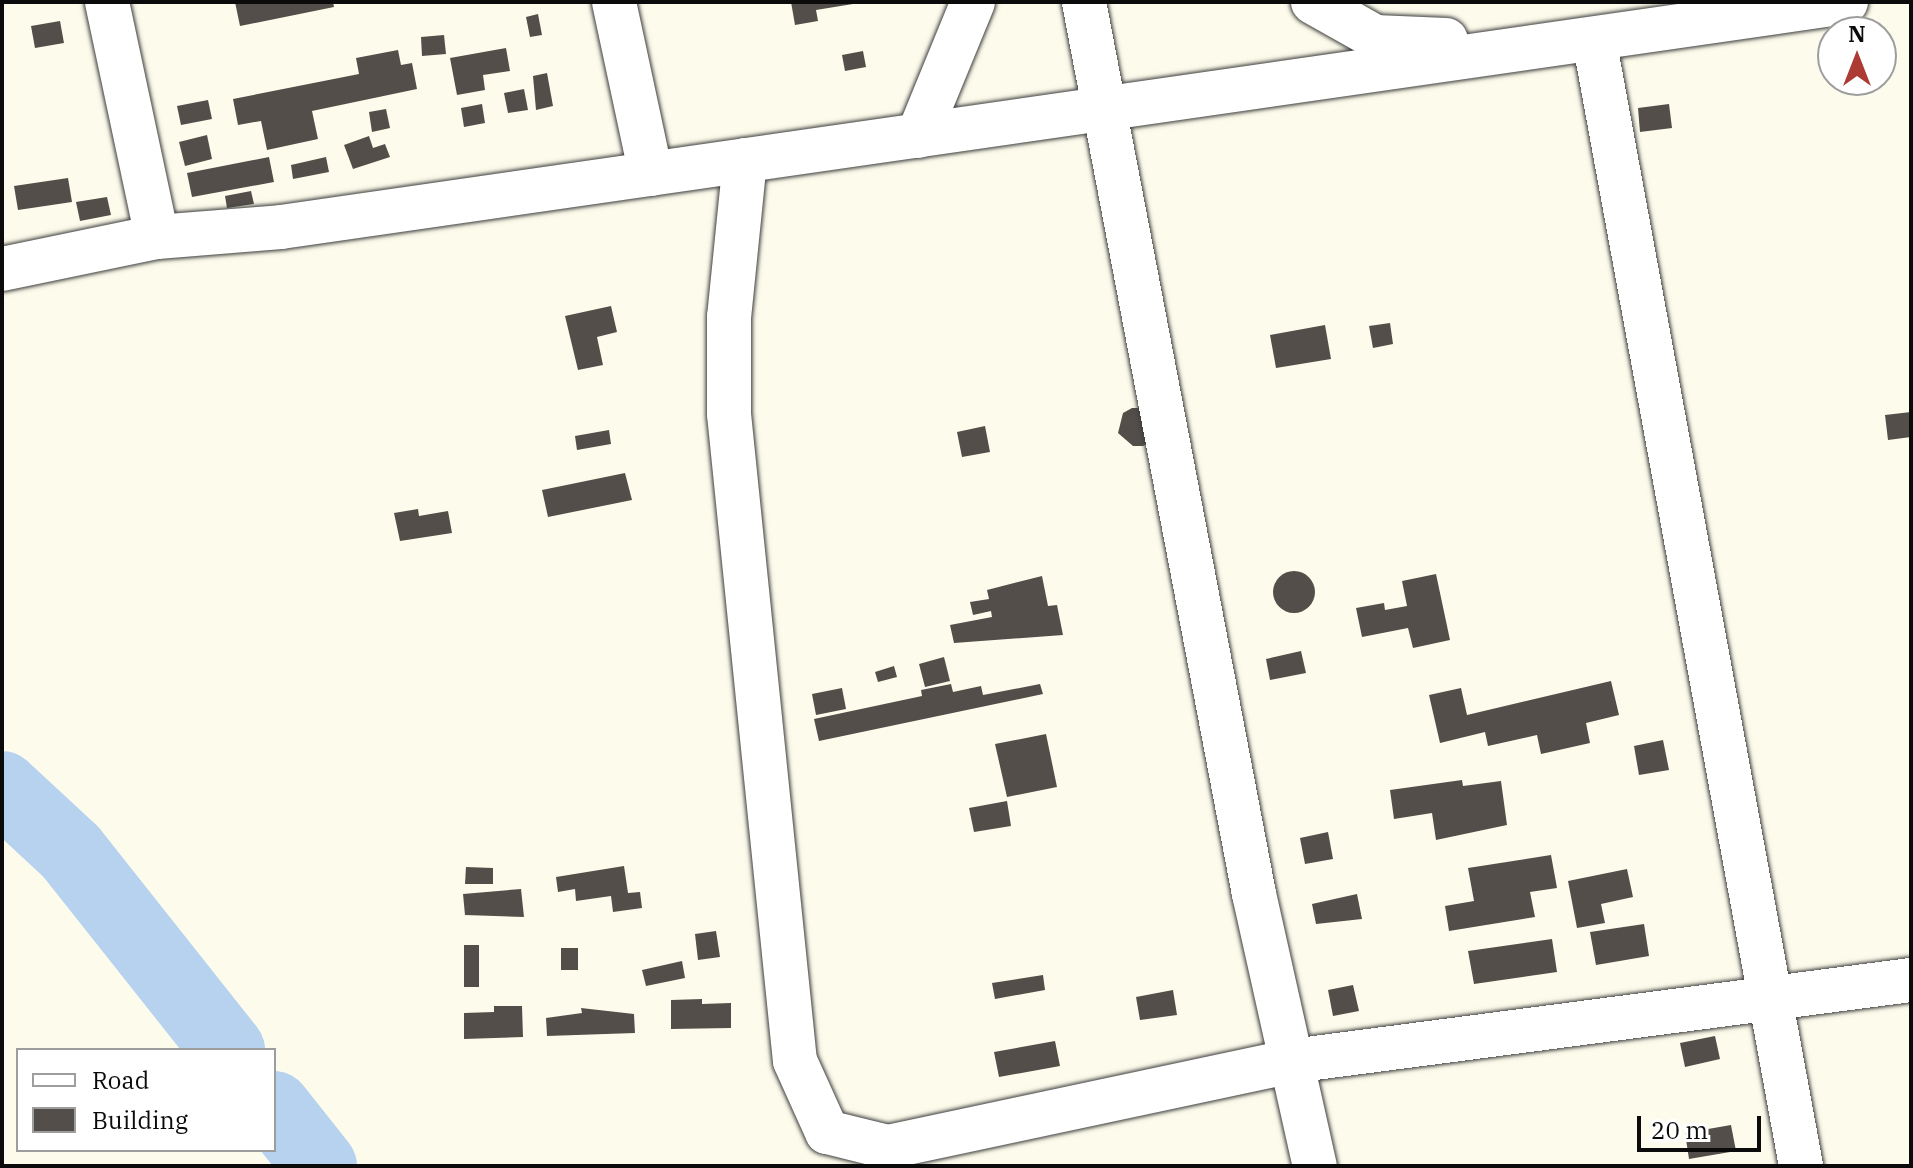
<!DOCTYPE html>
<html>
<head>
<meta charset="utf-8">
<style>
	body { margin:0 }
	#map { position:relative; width:1913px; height:1168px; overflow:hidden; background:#fdfcec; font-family:"IBM Plex Serif",serif }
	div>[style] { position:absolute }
	.river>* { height:74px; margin:-37px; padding:0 37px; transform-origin:37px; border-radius:37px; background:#b6d2ef }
	.building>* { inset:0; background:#534e49 }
	.round { border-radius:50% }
	.roads { filter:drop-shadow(0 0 2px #3e3e3e) drop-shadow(0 0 2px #3e3e3e) }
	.minor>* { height:44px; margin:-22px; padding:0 22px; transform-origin:22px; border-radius:22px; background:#fff }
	span { translate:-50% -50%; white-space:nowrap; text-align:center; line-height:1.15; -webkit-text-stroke:8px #fff; paint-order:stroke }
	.frame { position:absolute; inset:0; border:4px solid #0b0b0b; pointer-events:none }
	.legend { position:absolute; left:16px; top:1048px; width:260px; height:104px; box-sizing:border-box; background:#fff; border:2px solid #9d9d9d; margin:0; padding:10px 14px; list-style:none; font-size:24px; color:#0b0b0b }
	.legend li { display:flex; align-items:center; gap:16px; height:40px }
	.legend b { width:40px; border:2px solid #9d9d9d }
	.north { position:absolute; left:1817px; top:16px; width:80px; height:80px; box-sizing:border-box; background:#fff; border:2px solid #9d9d9d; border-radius:50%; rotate:0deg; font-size:22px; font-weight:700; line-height:32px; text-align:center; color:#0b0b0b }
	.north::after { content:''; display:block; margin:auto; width:28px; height:36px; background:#ac3c33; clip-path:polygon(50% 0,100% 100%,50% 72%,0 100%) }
	.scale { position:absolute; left:1637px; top:1116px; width:124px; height:36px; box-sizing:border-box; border:4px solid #0b0b0b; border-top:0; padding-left:10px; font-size:24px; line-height:28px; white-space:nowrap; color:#0b0b0b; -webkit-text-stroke:6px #fff; paint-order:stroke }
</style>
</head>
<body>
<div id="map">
	<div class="river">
		<i style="left:2px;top:788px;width:94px;rotate:42.8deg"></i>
		<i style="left:71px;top:852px;width:253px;rotate:51.6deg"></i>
		<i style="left:274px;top:1108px;width:74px;rotate:51.6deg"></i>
	</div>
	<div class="building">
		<i style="clip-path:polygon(235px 2px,333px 2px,334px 7px,240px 26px)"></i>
		<i style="clip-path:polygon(791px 2px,853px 2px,853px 4px,816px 10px,818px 21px,795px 25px)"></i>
		<i style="clip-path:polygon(538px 14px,542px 35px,530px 37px,526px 17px)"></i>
		<i style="clip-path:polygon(60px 21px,64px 43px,35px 48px,31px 26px)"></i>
		<i style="clip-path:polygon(444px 35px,446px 54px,422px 56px,421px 37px)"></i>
		<i style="clip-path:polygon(506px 48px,510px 71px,483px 75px,485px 90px,457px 95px,450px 58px)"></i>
		<i style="clip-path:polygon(398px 50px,401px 65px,412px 63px,417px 89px,312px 111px,318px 139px,267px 150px,261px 121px,238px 125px,233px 99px,359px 74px,356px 58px)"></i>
		<i style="clip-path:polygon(863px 51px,866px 67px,845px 71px,842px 55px)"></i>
		<i style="clip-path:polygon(547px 73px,553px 106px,536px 110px,533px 76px)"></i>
		<i style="clip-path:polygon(524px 89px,528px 110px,508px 113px,504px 93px)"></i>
		<i style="clip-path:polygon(208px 100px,212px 119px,181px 125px,177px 106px)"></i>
		<i style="clip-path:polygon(482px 104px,485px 123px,464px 127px,461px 108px)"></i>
		<i style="clip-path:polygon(1669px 104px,1672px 128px,1640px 132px,1638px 108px)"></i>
		<i style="clip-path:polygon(386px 109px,390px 128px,372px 132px,369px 112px)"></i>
		<i style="clip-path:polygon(207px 135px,212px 159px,185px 166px,179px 142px)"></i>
		<i style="clip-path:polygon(369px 136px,373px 148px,385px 144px,390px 157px,353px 169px,344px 145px)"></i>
		<i style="clip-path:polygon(269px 157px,274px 182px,192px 197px,187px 173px)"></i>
		<i style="clip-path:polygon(326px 157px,329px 172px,293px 179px,291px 165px)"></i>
		<i style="clip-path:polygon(68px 178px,72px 202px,18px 210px,14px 186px)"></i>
		<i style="clip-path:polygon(251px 191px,254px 204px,227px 208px,225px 196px)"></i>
		<i style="clip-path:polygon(107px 197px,111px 215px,80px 221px,76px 202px)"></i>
		<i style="clip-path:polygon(611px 306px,617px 332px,597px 337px,603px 365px,578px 370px,565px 316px)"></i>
		<i style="clip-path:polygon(1390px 323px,1393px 344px,1373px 348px,1369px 326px)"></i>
		<i style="clip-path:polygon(1325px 325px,1331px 359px,1276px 368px,1270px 335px)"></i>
		<i style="clip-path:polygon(1132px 408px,1142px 408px,1152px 441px,1143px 446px,1133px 446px,1118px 433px,1123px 413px)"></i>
		<i style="clip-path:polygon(1911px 412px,1911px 437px,1888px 440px,1885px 415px)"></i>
		<i style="clip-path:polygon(985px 426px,990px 452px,962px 457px,957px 432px)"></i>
		<i style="clip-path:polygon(609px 430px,611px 444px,577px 450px,575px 436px)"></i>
		<i style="clip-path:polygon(625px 473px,632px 500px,548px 517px,542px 490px)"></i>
		<i style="clip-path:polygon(418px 509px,419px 516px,448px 511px,452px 533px,400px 541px,394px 513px)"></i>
		<i class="round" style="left:1273px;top:571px;width:42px;height:42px"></i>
		<i style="clip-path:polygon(1436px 574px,1450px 640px,1413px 648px,1408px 628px,1362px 637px,1356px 608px,1384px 603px,1385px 610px,1407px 606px,1402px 581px)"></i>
		<i style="clip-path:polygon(1042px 576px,1048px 606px,1057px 605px,1063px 635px,954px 643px,950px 625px,992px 617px,991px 611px,973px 615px,970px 602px,989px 599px,987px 590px)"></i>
		<i style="clip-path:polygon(1301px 651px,1306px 673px,1270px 680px,1266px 659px)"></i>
		<i style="clip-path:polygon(944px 657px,950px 681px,925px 687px,919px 664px)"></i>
		<i style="clip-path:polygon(894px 666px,897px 677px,878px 682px,875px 672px)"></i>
		<i style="clip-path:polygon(1611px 681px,1619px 715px,1586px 723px,1590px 743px,1541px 754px,1537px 735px,1488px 746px,1485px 732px,1440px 743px,1429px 695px,1461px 688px,1467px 715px)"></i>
		<i style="clip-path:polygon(951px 684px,953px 692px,981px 686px,983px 695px,1040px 684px,1043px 694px,819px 741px,814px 719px,922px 696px,921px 690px)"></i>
		<i style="clip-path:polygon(842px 688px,846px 709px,816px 715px,812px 694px)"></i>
		<i style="clip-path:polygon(1046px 734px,1057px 787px,1007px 797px,995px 744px)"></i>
		<i style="clip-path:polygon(1663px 740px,1669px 770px,1639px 775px,1634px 746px)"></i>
		<i style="clip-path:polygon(1462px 780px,1463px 786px,1501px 781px,1507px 825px,1436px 840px,1432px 813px,1394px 819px,1390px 790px)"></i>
		<i style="clip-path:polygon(1007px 801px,1011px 826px,974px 832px,969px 808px)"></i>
		<i style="clip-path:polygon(1328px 832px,1333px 859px,1305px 864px,1300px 838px)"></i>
		<i style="clip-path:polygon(1551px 855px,1557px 888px,1530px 892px,1535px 917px,1449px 931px,1445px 906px,1474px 901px,1468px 868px)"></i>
		<i style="clip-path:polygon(624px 866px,628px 893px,640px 892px,642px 908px,613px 912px,611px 896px,576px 901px,575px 889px,558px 892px,556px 877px)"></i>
		<i style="clip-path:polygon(466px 867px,493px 868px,493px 884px,465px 884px)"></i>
		<i style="clip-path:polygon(1627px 869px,1633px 897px,1601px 904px,1605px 923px,1577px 928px,1568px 881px)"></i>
		<i style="clip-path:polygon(521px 889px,524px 917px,465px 915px,463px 894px)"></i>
		<i style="clip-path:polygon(1357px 894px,1362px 919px,1316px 924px,1312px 904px)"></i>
		<i style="clip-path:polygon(1644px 924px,1649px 956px,1596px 965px,1590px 932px)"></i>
		<i style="clip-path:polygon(716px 931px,720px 957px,698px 960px,695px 934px)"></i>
		<i style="clip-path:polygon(1552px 939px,1557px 972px,1474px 984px,1468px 951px)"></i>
		<i style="clip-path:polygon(464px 945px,479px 945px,479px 987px,464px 987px)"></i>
		<i style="clip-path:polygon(561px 948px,578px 948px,578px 970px,561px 970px)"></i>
		<i style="clip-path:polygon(682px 961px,685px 978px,646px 986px,642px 970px)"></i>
		<i style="clip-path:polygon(1043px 975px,1045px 990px,995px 999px,992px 983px)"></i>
		<i style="clip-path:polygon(1353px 985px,1359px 1011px,1333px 1016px,1328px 990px)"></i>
		<i style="clip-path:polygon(1173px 990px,1177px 1015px,1140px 1020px,1136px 997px)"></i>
		<i style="clip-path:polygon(702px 999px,702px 1004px,731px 1003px,731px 1028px,671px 1029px,671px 1000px)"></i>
		<i style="clip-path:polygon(494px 1006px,522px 1006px,523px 1037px,464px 1039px,464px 1013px,494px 1012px)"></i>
		<i style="clip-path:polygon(581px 1008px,634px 1014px,635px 1033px,547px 1036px,546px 1018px,582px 1013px)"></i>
		<i style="clip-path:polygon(1715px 1036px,1720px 1059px,1685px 1067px,1680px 1043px)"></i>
		<i style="clip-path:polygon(1055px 1041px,1060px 1066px,999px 1077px,994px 1052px)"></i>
		<i style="clip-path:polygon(1731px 1125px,1736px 1151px,1689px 1159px,1685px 1133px)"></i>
	</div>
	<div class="roads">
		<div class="minor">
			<i style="left:107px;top:2px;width:240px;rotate:78deg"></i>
			<i style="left:157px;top:237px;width:124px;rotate:-4.6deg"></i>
			<i style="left:281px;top:227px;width:1581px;rotate:-8.18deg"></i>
			<i style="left:614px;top:2px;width:176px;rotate:77.9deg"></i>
			<i style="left:1084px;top:2px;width:908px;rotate:79.21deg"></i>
			<i style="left:1254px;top:894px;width:279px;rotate:77.4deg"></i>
			<i style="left:1313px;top:2px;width:71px;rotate:29.4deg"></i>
			<i style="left:1375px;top:37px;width:71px;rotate:2.4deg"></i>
			<i style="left:1594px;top:39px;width:1146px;rotate:79.59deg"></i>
			<i style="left:918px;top:136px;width:145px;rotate:-67.7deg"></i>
			<i style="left:745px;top:160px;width:158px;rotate:95.8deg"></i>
			<i style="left:729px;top:317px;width:97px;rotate:90deg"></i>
			<i style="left:729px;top:414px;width:650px;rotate:84.18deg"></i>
			<i style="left:795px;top:1061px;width:78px;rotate:65.7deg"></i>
			<i style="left:827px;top:1132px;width:63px;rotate:13.8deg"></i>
			<i style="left:888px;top:1147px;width:413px;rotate:-12deg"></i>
			<i style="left:1292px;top:1061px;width:624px;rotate:-7.46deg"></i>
			<i style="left:2px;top:269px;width:158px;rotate:-11.7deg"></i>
		</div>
	</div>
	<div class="frame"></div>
	<ul class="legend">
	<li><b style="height:10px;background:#fff"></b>Road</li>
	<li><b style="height:22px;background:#534e49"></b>Building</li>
	</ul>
	<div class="north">N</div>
	<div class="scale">20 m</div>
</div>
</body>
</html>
